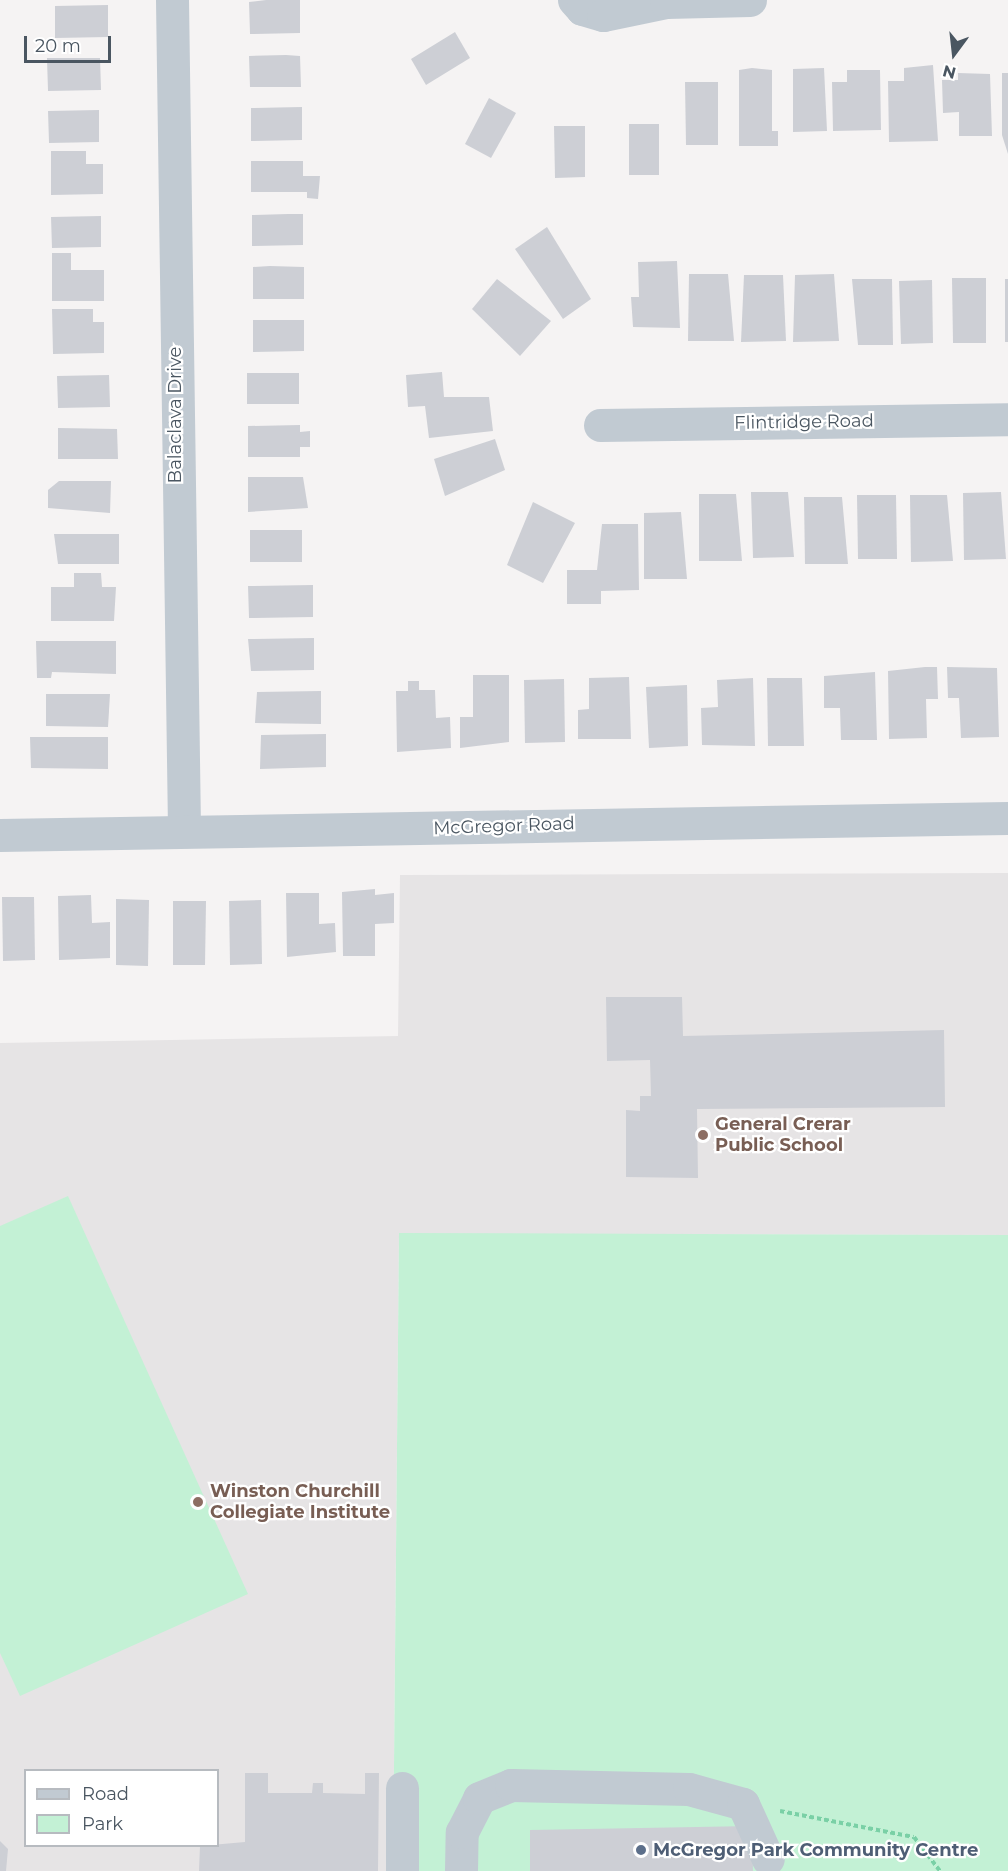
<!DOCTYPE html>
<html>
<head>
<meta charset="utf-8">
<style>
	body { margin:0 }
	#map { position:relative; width:1008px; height:1871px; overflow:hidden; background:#f5f3f3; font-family:Montserrat,sans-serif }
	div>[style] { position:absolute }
	.education>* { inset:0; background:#e6e4e5 }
	.green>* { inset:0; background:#c3f1d5 }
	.building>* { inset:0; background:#cdcfd5 }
	.path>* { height:4px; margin-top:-2px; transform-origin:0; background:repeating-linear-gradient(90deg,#7ad0a6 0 4.5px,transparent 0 7.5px) }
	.minor>* { height:33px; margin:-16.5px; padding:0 16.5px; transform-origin:16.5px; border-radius:16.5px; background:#c1cad2 }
	.dots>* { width:16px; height:16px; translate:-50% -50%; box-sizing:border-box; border:3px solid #fff; border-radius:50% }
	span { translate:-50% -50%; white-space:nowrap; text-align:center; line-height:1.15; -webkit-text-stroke:4.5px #fff; paint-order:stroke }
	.street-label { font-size:18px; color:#4a5661 }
	.education-label { font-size:18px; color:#785e54; font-weight:700 }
	.left { translate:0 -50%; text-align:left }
	.service-label { font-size:18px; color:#4e5e75; font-weight:700 }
	.legend { position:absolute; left:24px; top:1769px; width:195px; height:78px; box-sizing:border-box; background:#fff; border:2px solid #b7bbc0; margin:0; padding:8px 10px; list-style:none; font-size:18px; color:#4a5661 }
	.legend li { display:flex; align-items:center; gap:12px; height:30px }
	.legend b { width:30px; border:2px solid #b7bbc0 }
	.north { position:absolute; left:924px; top:24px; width:60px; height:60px; -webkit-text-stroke:4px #fff; paint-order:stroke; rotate:195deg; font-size:16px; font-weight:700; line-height:24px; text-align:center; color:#4a5661 }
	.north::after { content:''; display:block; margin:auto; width:21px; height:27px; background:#4a5661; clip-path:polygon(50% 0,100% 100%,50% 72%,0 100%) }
	.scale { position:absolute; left:24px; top:36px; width:87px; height:27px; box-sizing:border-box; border:3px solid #4a5661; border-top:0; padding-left:8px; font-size:18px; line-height:21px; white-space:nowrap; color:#4a5661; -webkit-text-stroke:4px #fff; paint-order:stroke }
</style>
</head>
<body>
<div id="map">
	<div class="education">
		<i style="clip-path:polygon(evenodd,1008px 873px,1008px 1235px,399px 1234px,393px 1871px,0 1871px,0 1043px,398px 1036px,400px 875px,1008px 873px,26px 1770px,218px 1770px,218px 1846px,26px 1846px,26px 1770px)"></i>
	</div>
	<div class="green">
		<i style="clip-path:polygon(68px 1196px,248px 1594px,20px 1696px,0 1653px,0 1226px)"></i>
		<i style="clip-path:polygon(399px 1233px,1008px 1235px,1008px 1871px,393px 1871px)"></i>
	</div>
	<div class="building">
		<i style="clip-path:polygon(266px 0,300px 0,300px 33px,250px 34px,249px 2px)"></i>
		<i style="clip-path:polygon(108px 5px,108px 37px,55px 38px,55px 6px)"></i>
		<i style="clip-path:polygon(455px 32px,470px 58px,426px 85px,411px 59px)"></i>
		<i style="clip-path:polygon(286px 55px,300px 56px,301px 87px,250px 87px,249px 56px)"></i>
		<i style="clip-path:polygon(47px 58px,100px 58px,101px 90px,48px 91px)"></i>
		<i style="clip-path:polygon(933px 65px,938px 141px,889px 142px,888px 81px,904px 81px,904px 68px)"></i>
		<i style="clip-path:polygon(752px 68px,772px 70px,772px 131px,778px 131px,778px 146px,739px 146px,739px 70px)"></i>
		<i style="clip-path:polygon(824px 68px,827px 131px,793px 132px,793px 69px)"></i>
		<i style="clip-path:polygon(847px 70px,880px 70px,881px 130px,833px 131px,832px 82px,847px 82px)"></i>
		<i style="clip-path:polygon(958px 73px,990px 74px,992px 136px,959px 136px,959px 112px,943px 113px,942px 80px,958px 80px)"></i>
		<i style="clip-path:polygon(1002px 73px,1008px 73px,1008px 154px,1002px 135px)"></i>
		<i style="clip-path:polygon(685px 82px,718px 82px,718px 145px,686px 145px)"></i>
		<i style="clip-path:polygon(489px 98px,516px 113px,491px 158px,465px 144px)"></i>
		<i style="clip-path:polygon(302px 107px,302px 140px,251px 141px,251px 108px)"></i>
		<i style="clip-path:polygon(99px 110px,99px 142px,49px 143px,48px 111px)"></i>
		<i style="clip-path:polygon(629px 124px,659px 124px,659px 175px,629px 175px)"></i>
		<i style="clip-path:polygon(554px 126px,585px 126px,585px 177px,555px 178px)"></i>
		<i style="clip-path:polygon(51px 151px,86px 151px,86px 164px,103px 164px,103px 194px,51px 195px)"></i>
		<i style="clip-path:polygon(251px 161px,303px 161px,303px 176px,320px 176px,318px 199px,307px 198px,307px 192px,251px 192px)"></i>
		<i style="clip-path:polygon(288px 214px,303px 214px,303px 245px,252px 246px,252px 215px)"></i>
		<i style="clip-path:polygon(101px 216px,101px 247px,52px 248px,51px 217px)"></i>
		<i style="clip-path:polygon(547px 227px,591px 299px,563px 319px,515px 249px)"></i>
		<i style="clip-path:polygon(52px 253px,71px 253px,71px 270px,104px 270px,104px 301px,52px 301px)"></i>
		<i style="clip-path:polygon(677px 261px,680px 328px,633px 327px,631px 297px,639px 297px,638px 262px)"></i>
		<i style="clip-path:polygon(270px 266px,304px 267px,304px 299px,253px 299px,253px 267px)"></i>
		<i style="clip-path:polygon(689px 274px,728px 274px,734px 341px,688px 341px)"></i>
		<i style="clip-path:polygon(834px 274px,839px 341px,793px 342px,795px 275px)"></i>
		<i style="clip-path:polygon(744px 275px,783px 275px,786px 341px,741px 342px)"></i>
		<i style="clip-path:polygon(952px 278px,986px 278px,986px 343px,953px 343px)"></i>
		<i style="clip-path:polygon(497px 279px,551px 321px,520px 356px,472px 309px)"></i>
		<i style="clip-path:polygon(852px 279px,892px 279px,893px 345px,858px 345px)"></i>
		<i style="clip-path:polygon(1005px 279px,1008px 279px,1008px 342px,1005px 342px)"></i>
		<i style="clip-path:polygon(932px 280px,933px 343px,901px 344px,899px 281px)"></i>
		<i style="clip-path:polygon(52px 309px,93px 309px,93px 322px,104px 322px,104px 353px,53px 354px)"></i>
		<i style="clip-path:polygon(253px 320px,304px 320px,304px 351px,253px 352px)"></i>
		<i style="clip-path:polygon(442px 372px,444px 397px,489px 397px,493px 431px,429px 438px,425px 406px,408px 407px,406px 375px)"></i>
		<i style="clip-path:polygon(247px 373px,299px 373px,299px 404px,247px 404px)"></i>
		<i style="clip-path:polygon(109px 375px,110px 407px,58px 408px,57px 376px)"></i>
		<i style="clip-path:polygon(300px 425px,300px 432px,310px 431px,310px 447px,300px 447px,300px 457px,248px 457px,248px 426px)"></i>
		<i style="clip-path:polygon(58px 428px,117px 429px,118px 459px,58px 459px)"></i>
		<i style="clip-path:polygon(495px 439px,505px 470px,445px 496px,434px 459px)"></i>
		<i style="clip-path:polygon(248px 477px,303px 477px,308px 508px,248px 512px)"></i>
		<i style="clip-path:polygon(59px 481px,111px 481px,110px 513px,48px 508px,48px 490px)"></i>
		<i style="clip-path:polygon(751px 492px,788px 492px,794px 557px,753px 558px)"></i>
		<i style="clip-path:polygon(1001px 492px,1006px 559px,964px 560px,963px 493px)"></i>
		<i style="clip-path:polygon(699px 494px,736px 494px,742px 561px,699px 561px)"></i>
		<i style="clip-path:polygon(857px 495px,896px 495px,897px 559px,858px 559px)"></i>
		<i style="clip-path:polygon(910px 495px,947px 495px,953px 561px,911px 562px)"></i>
		<i style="clip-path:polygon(804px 497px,842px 497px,848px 564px,805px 564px)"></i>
		<i style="clip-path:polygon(533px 502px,575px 523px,543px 583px,507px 565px)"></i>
		<i style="clip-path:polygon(681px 512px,687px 579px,644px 579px,644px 513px)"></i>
		<i style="clip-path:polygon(602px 524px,638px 524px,639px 590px,601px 591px,601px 604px,567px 604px,567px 570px,597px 570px)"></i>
		<i style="clip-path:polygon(250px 530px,302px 530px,302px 562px,250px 562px)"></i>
		<i style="clip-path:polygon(54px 534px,119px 534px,119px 564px,58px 564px)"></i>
		<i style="clip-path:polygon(74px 573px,101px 573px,102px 587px,116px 587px,114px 621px,51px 621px,51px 587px,74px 587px)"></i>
		<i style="clip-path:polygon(313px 585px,313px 617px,249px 618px,248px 586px)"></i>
		<i style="clip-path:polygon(314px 638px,314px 670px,251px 671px,248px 639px)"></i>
		<i style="clip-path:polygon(36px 641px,116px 641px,116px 674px,52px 672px,51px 678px,37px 678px)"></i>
		<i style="clip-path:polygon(925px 667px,937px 667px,938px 699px,926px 699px,927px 738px,889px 739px,888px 671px)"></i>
		<i style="clip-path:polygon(947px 667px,997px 668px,999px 737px,961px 738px,959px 698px,948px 698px)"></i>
		<i style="clip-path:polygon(875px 672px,877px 740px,841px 740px,840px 708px,824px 708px,824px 676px)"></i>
		<i style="clip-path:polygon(473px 675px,509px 675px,509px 742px,460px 748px,460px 717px,473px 717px)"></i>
		<i style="clip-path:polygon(629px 677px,631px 739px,578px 739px,578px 710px,589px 709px,589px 678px)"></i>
		<i style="clip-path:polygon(753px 678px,755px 746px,702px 745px,701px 708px,718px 707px,717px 680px)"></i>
		<i style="clip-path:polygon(767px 678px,802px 678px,804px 746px,768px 746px)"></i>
		<i style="clip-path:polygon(564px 679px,565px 742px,525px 743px,524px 680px)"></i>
		<i style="clip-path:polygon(408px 681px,419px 681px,419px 690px,435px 690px,436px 718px,450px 717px,451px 748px,397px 752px,396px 691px,408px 691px)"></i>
		<i style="clip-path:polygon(687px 685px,688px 746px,649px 748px,646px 687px)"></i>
		<i style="clip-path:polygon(321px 691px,321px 724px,255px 723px,257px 692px)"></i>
		<i style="clip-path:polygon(46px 694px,110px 694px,108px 727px,46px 726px)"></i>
		<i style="clip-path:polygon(326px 734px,326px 767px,260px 769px,261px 735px)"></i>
		<i style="clip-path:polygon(30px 737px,108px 737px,108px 769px,31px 768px)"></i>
		<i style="clip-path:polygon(375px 889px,375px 895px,394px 893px,394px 923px,375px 924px,375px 956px,343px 956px,342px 892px)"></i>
		<i style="clip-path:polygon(286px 893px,319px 893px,319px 924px,335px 923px,336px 952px,287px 957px)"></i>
		<i style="clip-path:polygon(91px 895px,92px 923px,110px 922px,110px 958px,59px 960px,58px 896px)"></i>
		<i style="clip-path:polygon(2px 897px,34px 897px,35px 960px,3px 961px)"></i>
		<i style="clip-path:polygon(116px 899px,149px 900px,148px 966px,116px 965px)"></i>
		<i style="clip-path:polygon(261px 900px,262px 964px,230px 965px,229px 901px)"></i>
		<i style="clip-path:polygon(173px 901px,206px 901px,205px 965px,173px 965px)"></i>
		<i style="clip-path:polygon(606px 997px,682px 997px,683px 1036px,944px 1030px,945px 1107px,697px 1109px,698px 1178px,626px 1177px,626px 1110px,640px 1111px,640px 1096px,651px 1096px,650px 1060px,607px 1061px)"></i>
		<i style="clip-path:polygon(245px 1773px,268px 1773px,268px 1793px,312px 1793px,313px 1783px,323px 1783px,323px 1793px,365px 1794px,365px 1773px,379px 1773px,378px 1871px,199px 1871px,200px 1846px,245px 1842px)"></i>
		<i style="clip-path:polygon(752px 1826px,753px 1871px,530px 1871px,530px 1830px)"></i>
		<i style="clip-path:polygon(0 1841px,8px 1849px,6px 1871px,0 1871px)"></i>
	</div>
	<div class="path">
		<i style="left:780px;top:1811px;width:136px;rotate:11deg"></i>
		<i style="left:914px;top:1837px;width:43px;rotate:52.6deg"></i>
	</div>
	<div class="minor">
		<i style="left:172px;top:0;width:830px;rotate:89.17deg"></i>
		<i style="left:574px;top:0;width:12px;rotate:48deg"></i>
		<i style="left:582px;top:9px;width:22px;rotate:16deg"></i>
		<i style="left:603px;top:15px;width:64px;rotate:-11.7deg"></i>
		<i style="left:666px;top:2px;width:84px;rotate:-1.4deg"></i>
		<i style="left:600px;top:425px;width:408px;rotate:-0.8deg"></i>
		<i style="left:0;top:835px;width:1008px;rotate:-0.97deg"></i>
		<i style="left:402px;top:1788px;width:83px;rotate:90deg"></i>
		<i style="left:461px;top:1871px;width:39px;rotate:-89deg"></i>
		<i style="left:462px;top:1832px;width:38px;rotate:-63deg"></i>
		<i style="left:479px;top:1798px;width:35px;rotate:-22deg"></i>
		<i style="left:511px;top:1785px;width:178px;rotate:1.3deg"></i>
		<i style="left:689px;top:1789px;width:56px;rotate:15.5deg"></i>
		<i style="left:743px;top:1804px;width:60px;rotate:65.6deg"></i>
	</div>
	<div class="dots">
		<i style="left:703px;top:1135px;background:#8d6e63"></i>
		<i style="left:198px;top:1502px;background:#8d6e63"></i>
		<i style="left:641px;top:1850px;background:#5c6f8a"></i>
	</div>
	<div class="street-label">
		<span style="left:175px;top:415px;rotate:-90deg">Balaclava Drive</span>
		<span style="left:804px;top:422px;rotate:-1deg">Flintridge Road</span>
		<span style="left:504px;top:826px;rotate:-2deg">McGregor Road</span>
	</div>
	<div class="education-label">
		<span class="left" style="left:715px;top:1135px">General Crerar<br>Public School</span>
		<span class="left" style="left:210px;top:1502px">Winston Churchill<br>Collegiate Institute</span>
	</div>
	<div class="service-label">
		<span class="left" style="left:653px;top:1850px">McGregor Park Community Centre</span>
	</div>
	<ul class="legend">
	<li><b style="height:8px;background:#c1cad2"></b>Road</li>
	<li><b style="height:16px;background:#c3f1d5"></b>Park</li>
	</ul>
	<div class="north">N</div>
	<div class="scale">20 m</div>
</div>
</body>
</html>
